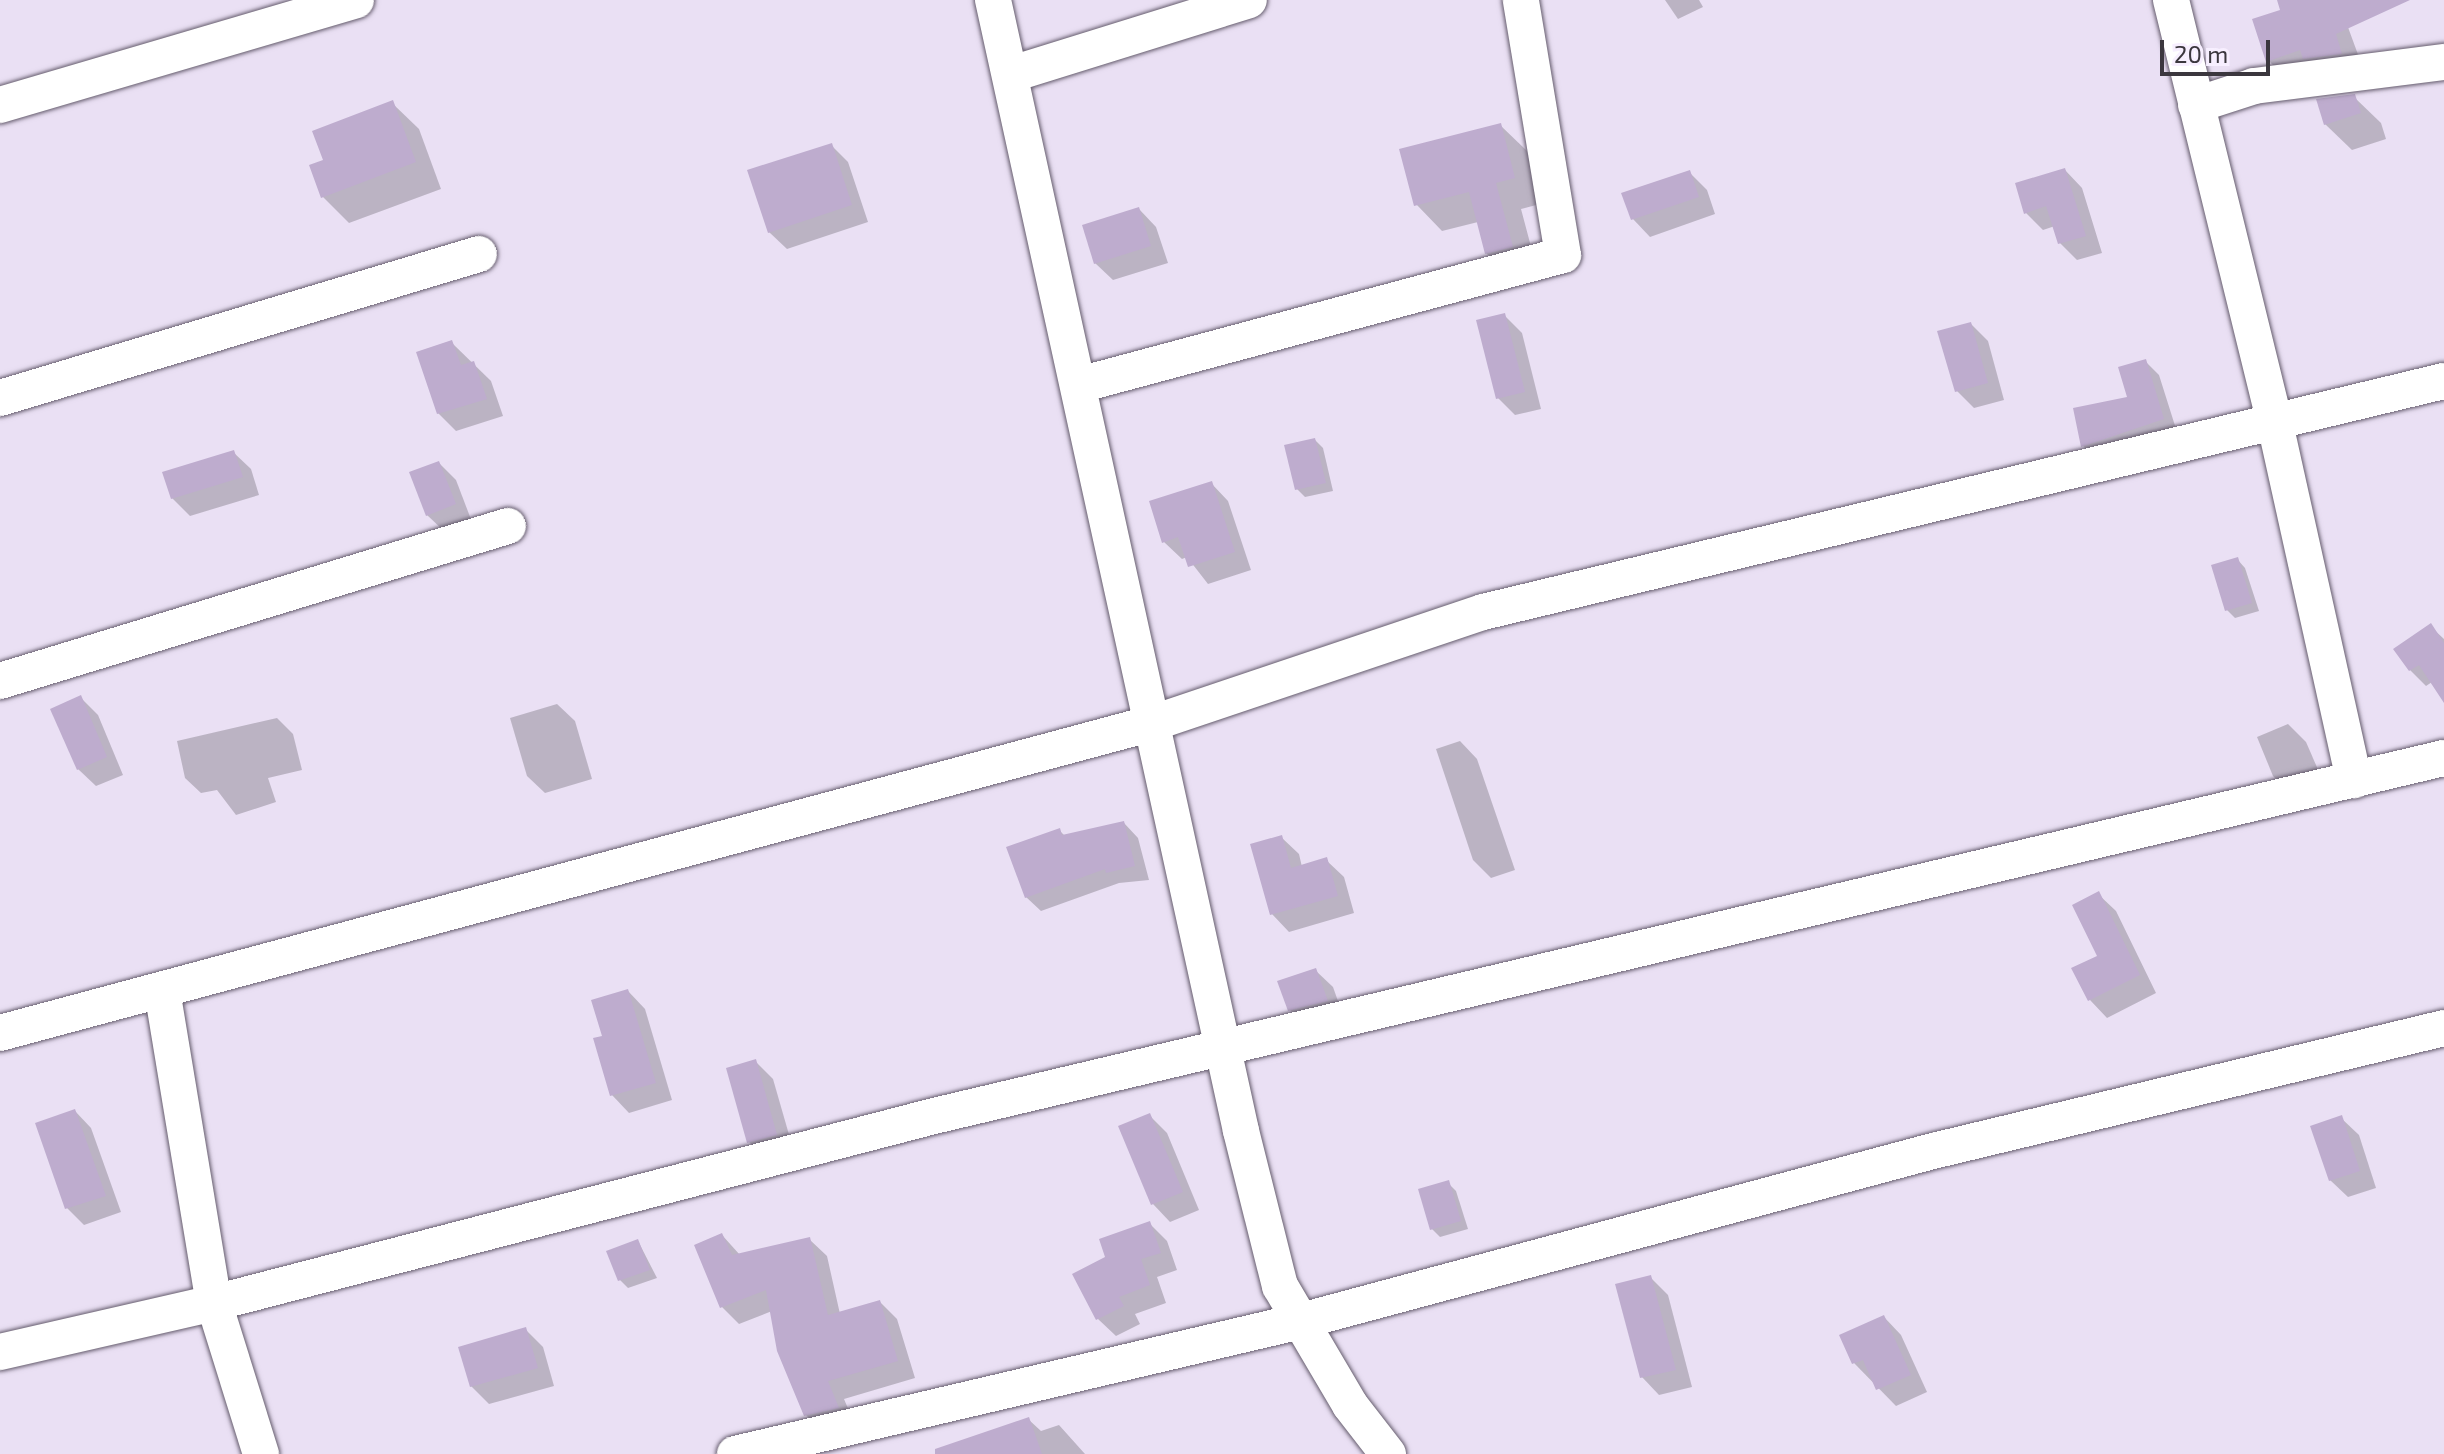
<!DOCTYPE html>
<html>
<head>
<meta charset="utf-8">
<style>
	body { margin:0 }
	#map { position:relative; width:2444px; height:1454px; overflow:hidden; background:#eae0f4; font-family:"Exo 2",sans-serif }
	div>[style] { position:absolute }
	.shadow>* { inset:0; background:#0003 }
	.building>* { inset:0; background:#beacce }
	.roads { filter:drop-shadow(0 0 2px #655c6d) drop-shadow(0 0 2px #655c6d) }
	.street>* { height:36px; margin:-18px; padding:0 18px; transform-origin:18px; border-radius:18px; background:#fff }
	span { translate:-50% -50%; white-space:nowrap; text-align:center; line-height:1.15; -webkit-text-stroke:6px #f7efff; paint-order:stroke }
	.scale { position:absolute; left:2160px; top:40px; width:110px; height:36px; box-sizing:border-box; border:4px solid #3b373e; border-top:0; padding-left:10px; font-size:24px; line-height:28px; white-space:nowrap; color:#3b373e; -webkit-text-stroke:6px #f7efff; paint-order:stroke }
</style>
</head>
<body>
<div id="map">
	<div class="shadow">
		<i style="clip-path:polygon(1665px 0,1699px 0,1703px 7px,1678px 19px)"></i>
		<i style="clip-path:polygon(2279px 0,2338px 0,2367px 79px,2294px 87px,2268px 60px,2283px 11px)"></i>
		<i style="clip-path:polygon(2354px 97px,2381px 123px,2386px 139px,2352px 150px,2325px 124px)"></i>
		<i style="clip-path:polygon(392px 103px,419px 129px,441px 189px,349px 223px,323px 197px,326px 161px)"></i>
		<i style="clip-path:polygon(1500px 125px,1527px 151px,1540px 204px,1521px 209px,1538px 273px,1513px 279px,1486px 253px,1478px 222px,1442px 231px,1416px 204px)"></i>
		<i style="clip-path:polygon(831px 145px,848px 162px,868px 222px,787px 249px,769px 232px)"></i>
		<i style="clip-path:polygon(2065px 170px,2082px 188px,2102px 253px,2077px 260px,2060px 243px,2055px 226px,2043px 230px,2026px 213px)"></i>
		<i style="clip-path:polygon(1689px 172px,1707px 190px,1715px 214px,1650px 237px,1633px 219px)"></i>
		<i style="clip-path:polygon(1139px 209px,1156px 227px,1168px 263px,1113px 280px,1095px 263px)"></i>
		<i style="clip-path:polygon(1504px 315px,1522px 333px,1541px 409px,1515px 415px,1498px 398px)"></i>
		<i style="clip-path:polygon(1971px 324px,1988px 341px,2004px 400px,1974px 408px,1957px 391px)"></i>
		<i style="clip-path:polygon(452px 343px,491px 381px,503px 416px,456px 431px,438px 413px)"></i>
		<i style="clip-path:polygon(2145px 361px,2159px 375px,2177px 432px,2097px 459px,2083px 446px,2129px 398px)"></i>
		<i style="clip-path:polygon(1315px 440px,1323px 448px,1333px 491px,1305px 497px,1297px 489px)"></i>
		<i style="clip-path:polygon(233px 452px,251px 469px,259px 495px,190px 516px,172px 498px)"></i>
		<i style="clip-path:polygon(439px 463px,456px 480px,472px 522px,445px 532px,427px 515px)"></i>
		<i style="clip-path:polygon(1211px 483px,1228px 501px,1251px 570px,1208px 584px,1187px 557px,1182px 559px,1164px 542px)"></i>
		<i style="clip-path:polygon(2237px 559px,2245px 568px,2259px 611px,2235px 618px,2227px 610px)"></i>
		<i style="clip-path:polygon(2430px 626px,2444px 639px,2444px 699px,2432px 682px,2426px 686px,2410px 670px)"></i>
		<i style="clip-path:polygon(81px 698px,98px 715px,123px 775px,96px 786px,78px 769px)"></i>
		<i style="clip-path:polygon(557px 704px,575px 721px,592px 779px,545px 793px,527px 776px,510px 718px)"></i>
		<i style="clip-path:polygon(277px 718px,293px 734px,302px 770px,268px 778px,276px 802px,236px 815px,217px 790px,201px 793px,185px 778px,177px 741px)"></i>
		<i style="clip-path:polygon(2288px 724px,2306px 742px,2323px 781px,2291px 794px,2273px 776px,2257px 737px)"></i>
		<i style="clip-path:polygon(1460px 741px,1477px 759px,1515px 870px,1491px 878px,1473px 860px,1436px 749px)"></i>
		<i style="clip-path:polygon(1124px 823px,1138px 838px,1149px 880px,1119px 883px,1041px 911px,1026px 897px,1059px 830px,1066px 837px)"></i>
		<i style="clip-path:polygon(1281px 837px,1299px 854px,1302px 867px,1326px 860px,1344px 877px,1354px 913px,1289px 932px,1272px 914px)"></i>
		<i style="clip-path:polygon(2098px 894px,2116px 911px,2156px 993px,2107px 1018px,2090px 1000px,2100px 957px)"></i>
		<i style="clip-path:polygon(1315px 970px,1333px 987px,1344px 1018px,1307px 1027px,1289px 1009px)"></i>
		<i style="clip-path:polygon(628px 991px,645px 1009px,672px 1100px,629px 1113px,612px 1095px)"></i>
		<i style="clip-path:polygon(756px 1062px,773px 1079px,794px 1152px,766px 1159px,749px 1142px)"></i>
		<i style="clip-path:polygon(75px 1111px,91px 1128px,121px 1212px,84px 1225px,67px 1208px,38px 1124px)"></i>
		<i style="clip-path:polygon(1149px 1115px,1167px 1133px,1199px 1210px,1170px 1222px,1153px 1204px,1121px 1127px)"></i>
		<i style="clip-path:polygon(2341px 1118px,2359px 1135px,2376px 1188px,2348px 1197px,2330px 1180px)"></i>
		<i style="clip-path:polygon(1448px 1183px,1456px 1191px,1468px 1229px,1440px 1237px,1432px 1229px)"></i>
		<i style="clip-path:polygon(1149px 1223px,1167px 1241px,1177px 1270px,1157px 1277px,1166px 1303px,1135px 1314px,1140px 1324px,1116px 1336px,1098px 1319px,1108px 1258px)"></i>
		<i style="clip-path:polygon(722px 1235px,740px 1255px,809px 1239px,827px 1256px,840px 1314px,880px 1302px,897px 1319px,915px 1378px,844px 1399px,855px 1425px,823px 1433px,806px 1415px,772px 1311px,739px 1324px,722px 1307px)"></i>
		<i style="clip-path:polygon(638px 1241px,657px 1278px,628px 1288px,620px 1280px)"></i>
		<i style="clip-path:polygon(1650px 1277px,1668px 1295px,1692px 1387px,1659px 1395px,1642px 1377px)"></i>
		<i style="clip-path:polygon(1884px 1317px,1901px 1335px,1927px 1392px,1896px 1406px,1854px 1363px)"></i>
		<i style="clip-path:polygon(526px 1330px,543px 1347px,554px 1386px,489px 1404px,471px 1386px)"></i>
		<i style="clip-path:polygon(1028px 1419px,1041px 1431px,1059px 1425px,1085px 1454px,964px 1454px)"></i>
	</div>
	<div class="building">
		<i style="clip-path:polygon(2277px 0,2410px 0,2336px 34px,2342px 54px,2303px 59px,2300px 50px,2266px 62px,2252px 19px,2280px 10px)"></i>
		<i style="clip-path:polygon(2355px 94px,2361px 113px,2324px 125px,2316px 99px)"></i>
		<i style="clip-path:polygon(393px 100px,416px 162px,321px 198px,309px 165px,323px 160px,312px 131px)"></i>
		<i style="clip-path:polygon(1501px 123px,1515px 178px,1496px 183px,1513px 247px,1485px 254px,1469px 192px,1414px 206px,1399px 149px)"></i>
		<i style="clip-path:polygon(832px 143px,852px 205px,768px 233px,747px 170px)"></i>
		<i style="clip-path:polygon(2065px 168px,2086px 236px,2058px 244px,2046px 206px,2024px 214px,2015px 183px)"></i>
		<i style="clip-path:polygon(1690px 170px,1699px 197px,1631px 220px,1621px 193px)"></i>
		<i style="clip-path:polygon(1139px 207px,1151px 246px,1094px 264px,1082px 225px)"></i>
		<i style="clip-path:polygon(1505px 313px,1525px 392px,1496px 399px,1476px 320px)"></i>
		<i style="clip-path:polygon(1971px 322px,1988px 383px,1955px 392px,1937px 331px)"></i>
		<i style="clip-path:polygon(452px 340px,461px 365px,474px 361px,487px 399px,437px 414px,416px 352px)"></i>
		<i style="clip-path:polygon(2146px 359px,2164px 419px,2081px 447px,2073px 408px,2127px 397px,2118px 367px)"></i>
		<i style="clip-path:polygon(1315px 438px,1326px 483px,1295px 490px,1284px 445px)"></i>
		<i style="clip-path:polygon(234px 450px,243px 477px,171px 499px,162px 472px)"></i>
		<i style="clip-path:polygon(439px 461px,456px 504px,426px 516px,409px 472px)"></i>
		<i style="clip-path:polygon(1212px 481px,1235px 552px,1188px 567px,1178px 537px,1162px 543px,1149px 501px)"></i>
		<i style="clip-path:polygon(2238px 557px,2252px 603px,2225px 611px,2211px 565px)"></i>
		<i style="clip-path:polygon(2431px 623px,2444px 643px,2444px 703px,2419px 665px,2409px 671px,2393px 649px)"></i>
		<i style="clip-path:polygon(81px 695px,107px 757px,77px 770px,50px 709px)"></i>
		<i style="clip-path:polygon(1124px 821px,1135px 866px,1106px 873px,1105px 869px,1025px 898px,1006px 847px,1060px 828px,1062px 835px)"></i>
		<i style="clip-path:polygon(1282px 835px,1291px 868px,1327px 857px,1338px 896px,1270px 915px,1250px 844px)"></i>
		<i style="clip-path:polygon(2099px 891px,2140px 975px,2088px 1001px,2071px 968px,2097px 956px,2072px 905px)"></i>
		<i style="clip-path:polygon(1316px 968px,1328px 1001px,1288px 1011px,1277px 981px)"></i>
		<i style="clip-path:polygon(628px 989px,656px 1083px,610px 1096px,593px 1038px,602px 1036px,591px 1000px)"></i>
		<i style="clip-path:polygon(756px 1059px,777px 1135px,747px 1143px,726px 1068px)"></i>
		<i style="clip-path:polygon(75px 1109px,106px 1196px,65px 1209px,35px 1123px)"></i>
		<i style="clip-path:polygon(1150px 1113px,1183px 1192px,1151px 1205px,1118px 1126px)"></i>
		<i style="clip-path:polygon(2342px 1115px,2360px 1171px,2329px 1181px,2310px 1126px)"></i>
		<i style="clip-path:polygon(1449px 1180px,1461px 1221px,1430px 1230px,1418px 1189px)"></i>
		<i style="clip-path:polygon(1150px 1221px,1161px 1253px,1141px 1259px,1150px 1285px,1119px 1297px,1124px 1306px,1096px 1320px,1072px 1274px,1105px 1257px,1099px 1239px)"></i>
		<i style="clip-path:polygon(722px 1233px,732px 1255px,810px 1237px,828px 1315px,880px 1300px,898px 1361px,828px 1381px,839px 1408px,804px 1416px,777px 1351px,766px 1290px,720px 1308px,694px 1245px)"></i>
		<i style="clip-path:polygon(638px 1239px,650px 1270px,618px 1281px,606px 1251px)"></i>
		<i style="clip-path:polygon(1651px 1275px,1676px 1370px,1640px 1378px,1615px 1284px)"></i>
		<i style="clip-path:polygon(1884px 1315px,1911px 1375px,1876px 1390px,1863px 1360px,1852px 1364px,1839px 1335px)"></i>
		<i style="clip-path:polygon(526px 1327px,538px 1368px,470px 1387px,458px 1347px)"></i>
		<i style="clip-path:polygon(1029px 1417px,1042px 1454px,935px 1454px,935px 1449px)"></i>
	</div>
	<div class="roads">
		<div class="street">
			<i style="left:993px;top:0;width:1158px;rotate:77.63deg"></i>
			<i style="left:1241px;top:1131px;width:160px;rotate:75.9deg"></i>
			<i style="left:1280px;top:1286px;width:138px;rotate:59.5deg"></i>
			<i style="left:1350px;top:1405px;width:62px;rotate:52.2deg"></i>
			<i style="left:2171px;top:0;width:431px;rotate:76.2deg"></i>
			<i style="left:2274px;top:419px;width:370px;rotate:77.5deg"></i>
			<i style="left:1012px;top:74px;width:248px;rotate:-17.3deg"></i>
			<i style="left:0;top:105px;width:371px;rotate:-16.4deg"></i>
			<i style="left:2196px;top:105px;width:61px;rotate:-18.1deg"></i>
			<i style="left:2254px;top:86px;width:192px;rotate:-7.2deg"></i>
			<i style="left:1079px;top:385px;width:501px;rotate:-15.03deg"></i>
			<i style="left:1563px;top:255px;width:258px;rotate:-99.4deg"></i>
			<i style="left:0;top:398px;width:500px;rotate:-16.73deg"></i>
			<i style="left:0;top:681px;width:531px;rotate:-16.97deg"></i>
			<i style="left:162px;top:990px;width:317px;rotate:80.6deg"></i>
			<i style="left:214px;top:1303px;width:158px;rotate:72.7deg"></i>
			<i style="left:0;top:1033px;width:1194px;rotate:-15.05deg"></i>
			<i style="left:1153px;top:723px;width:348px;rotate:-18.6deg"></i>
			<i style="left:1483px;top:612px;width:988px;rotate:-13.52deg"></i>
			<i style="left:0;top:1352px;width:220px;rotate:-12.9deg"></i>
			<i style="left:214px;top:1303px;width:744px;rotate:-14.56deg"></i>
			<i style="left:934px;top:1116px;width:1552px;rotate:-13.34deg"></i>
			<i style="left:735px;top:1454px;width:581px;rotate:-13.22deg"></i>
			<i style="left:1301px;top:1321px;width:654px;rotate:-15.06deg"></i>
			<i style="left:1933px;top:1151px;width:526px;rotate:-13.53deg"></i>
		</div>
	</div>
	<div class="scale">20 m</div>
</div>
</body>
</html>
